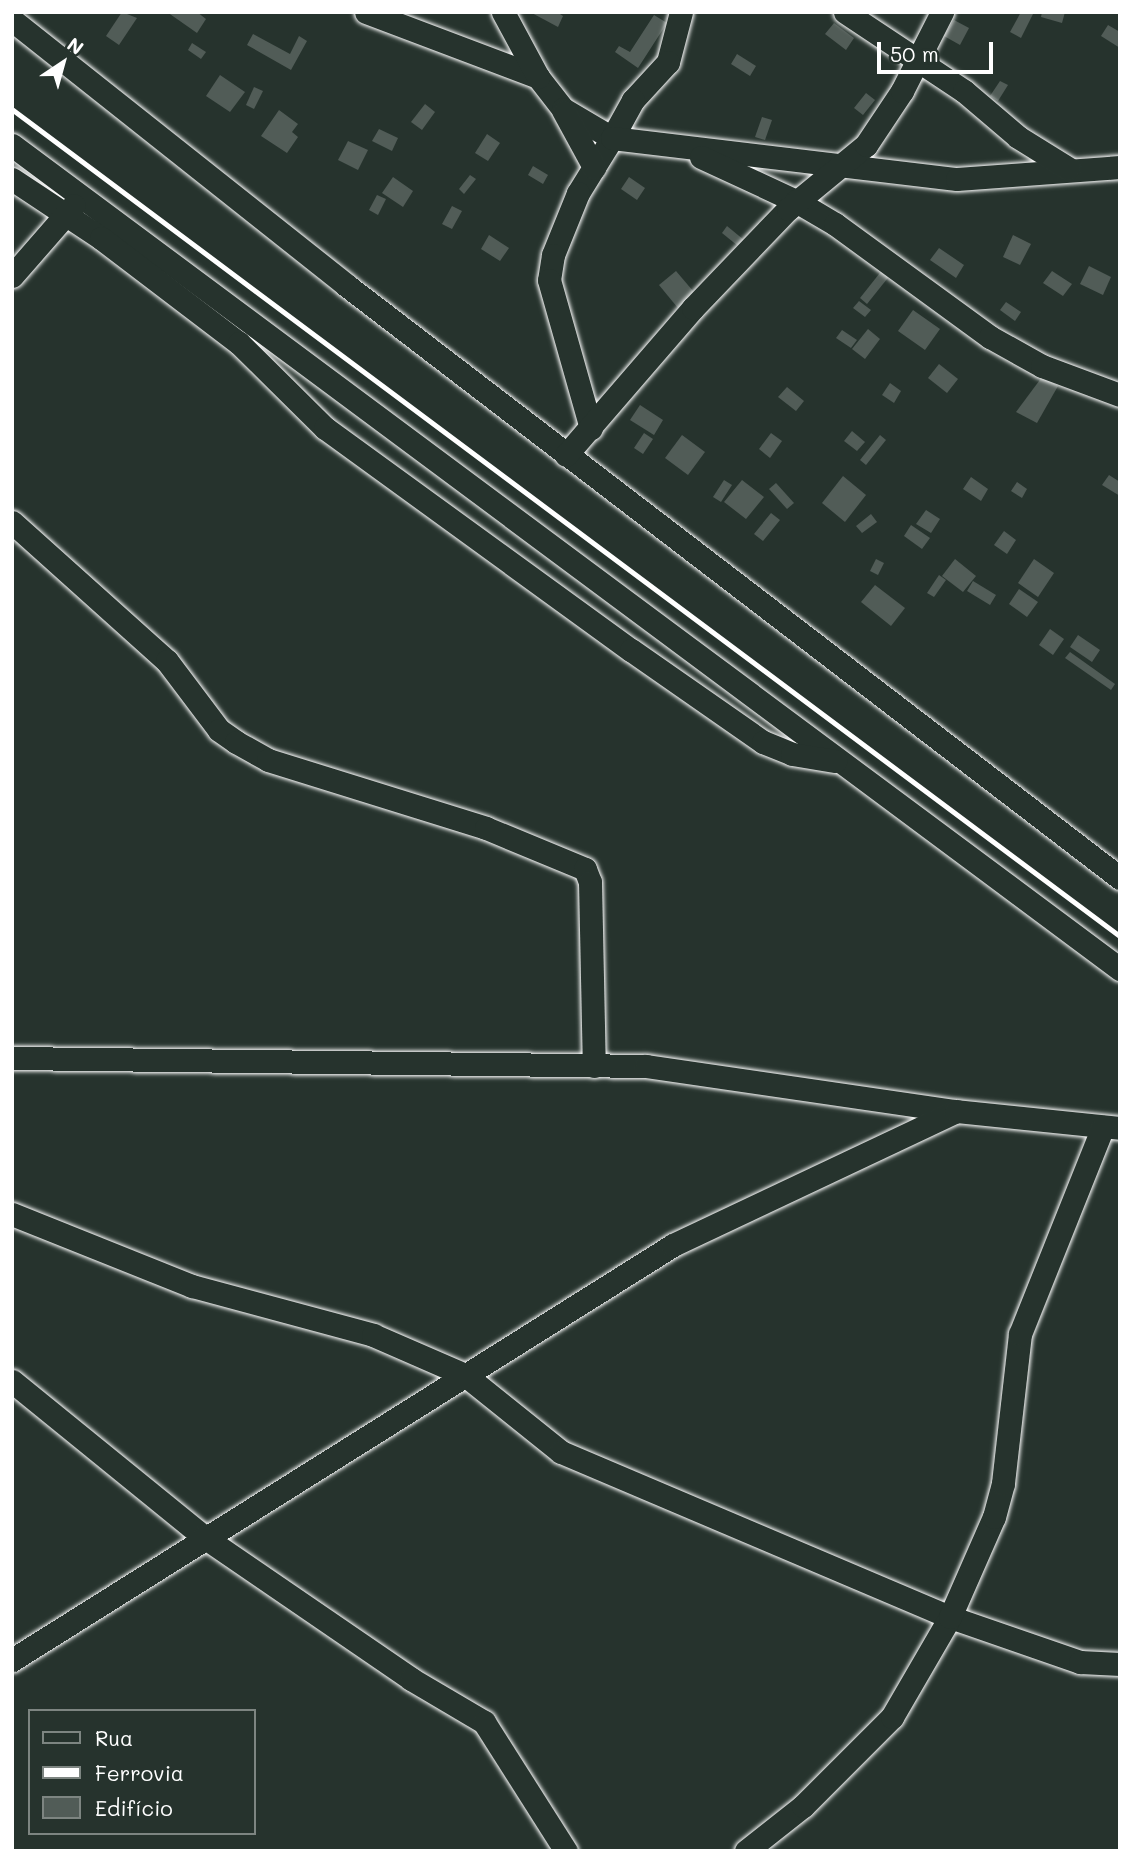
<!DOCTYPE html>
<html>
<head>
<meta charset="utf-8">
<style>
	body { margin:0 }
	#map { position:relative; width:1132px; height:1863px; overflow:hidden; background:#26332d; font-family:Mali,sans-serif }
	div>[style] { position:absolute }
	.building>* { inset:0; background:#515c57 }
	.roads { filter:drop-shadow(0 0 2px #fff) drop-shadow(0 0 2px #fff) }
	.minor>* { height:23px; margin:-11.5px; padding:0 11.5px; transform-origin:11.5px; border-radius:11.5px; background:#26332d }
	.rail>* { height:4.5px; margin:-2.25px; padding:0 2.25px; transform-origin:2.25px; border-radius:2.25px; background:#fff }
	span { translate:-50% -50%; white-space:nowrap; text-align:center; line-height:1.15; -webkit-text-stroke:7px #26332d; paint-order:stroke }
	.frame { position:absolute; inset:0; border:14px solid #fff; pointer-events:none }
	.legend { position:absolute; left:28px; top:1709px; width:228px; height:126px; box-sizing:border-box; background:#26332d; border:2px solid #7d8581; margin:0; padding:9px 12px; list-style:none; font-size:21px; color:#fff }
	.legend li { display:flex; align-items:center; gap:14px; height:35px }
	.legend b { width:35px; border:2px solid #7d8581 }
	.north { position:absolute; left:28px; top:28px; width:70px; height:70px; -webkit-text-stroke:5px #26332d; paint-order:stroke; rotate:36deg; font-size:19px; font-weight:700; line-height:28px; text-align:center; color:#fff }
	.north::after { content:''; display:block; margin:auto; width:24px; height:32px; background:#fff; clip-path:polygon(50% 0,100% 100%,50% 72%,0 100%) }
	.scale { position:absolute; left:877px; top:42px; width:116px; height:32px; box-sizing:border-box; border:4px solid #fff; border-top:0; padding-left:9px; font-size:21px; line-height:24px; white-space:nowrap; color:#fff; -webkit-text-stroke:5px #26332d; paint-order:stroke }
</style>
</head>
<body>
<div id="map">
	<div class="building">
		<i style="clip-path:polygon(122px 12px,137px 18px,119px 45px,106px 36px)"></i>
		<i style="clip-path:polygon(167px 12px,197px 12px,206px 19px,197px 33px)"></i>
		<i style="clip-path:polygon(530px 12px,557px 12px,563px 16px,558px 27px)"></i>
		<i style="clip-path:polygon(1021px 12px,1034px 12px,1021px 38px,1010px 32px)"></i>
		<i style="clip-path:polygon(1042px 12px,1065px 12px,1062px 23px,1041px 17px)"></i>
		<i style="clip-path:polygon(654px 15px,667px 23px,638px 68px,615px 52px,619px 46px,630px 52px)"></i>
		<i style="clip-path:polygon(954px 20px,969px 28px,960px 45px,944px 36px)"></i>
		<i style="clip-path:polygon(834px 23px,854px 38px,846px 50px,825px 34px)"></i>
		<i style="clip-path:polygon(1108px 25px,1120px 32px,1120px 48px,1101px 36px)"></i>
		<i style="clip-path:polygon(253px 34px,290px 54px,299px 36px,307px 41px,291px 70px,247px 45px)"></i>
		<i style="clip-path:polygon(192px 43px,206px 52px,201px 59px,188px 50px)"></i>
		<i style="clip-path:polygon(737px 54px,756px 66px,750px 76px,731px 64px)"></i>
		<i style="clip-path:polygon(220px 75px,245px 92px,230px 112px,206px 96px)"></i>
		<i style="clip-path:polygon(1000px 81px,1008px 85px,998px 101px,990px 96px)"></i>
		<i style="clip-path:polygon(254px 87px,263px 91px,254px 109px,246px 105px)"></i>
		<i style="clip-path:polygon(866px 93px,875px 100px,863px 115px,854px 108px)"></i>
		<i style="clip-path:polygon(425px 104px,435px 112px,422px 130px,411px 122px)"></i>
		<i style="clip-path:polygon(279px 110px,298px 124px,292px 132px,298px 137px,287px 153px,261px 136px)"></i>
		<i style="clip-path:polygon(762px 117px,772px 120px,765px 140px,755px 137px)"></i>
		<i style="clip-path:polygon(379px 129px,398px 138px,392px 151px,372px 141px)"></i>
		<i style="clip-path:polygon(487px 134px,500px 143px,488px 161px,475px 153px)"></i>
		<i style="clip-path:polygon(348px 141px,368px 150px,358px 170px,338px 160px)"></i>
		<i style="clip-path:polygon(533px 166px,548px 175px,543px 184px,528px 175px)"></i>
		<i style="clip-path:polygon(470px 175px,476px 179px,464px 194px,459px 189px)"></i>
		<i style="clip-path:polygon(393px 177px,413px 191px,403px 207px,382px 193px)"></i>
		<i style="clip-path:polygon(629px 177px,645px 188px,637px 200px,621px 189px)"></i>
		<i style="clip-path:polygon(377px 195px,386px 199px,378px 215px,369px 210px)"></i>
		<i style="clip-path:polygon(452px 206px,462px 211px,452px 229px,442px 224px)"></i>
		<i style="clip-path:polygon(727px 226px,744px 240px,738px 246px,722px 233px)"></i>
		<i style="clip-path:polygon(489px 235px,509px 248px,500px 261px,481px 249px)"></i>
		<i style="clip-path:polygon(1013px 235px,1031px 244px,1020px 265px,1003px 257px)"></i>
		<i style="clip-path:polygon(939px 248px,964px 265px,956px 278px,930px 260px)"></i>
		<i style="clip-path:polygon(1089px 266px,1111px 277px,1103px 295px,1080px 284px)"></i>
		<i style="clip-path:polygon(883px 269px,891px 274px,867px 304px,860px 298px)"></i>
		<i style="clip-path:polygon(676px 271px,699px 298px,682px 313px,659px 285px)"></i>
		<i style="clip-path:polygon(1052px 271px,1072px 284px,1063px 296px,1043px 283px)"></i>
		<i style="clip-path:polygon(859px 301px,871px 310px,865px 317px,853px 308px)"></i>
		<i style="clip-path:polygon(1006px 302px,1021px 312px,1015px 321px,1000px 310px)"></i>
		<i style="clip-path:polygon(913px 310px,940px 329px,925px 350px,898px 331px)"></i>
		<i style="clip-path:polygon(868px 329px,880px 339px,865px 359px,852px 349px)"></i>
		<i style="clip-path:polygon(842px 330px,857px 340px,851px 348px,836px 338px)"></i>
		<i style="clip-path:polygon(939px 364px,958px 379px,947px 393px,928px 378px)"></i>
		<i style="clip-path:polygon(1042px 377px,1058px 386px,1037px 423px,1016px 412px)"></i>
		<i style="clip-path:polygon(890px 383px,901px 391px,894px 403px,882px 395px)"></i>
		<i style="clip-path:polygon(787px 387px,804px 401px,796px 411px,778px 397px)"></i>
		<i style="clip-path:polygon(640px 405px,663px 420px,654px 435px,630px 420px)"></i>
		<i style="clip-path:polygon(852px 431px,865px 442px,857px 451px,844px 441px)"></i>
		<i style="clip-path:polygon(644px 433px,653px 439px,643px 454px,634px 448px)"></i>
		<i style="clip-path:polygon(771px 433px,782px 441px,770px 458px,759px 449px)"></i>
		<i style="clip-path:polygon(682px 435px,705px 452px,688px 475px,665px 458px)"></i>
		<i style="clip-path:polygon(880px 435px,886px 440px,866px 465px,860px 460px)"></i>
		<i style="clip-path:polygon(1109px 475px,1120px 482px,1120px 496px,1102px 485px)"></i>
		<i style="clip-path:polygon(843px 476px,866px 495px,845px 522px,822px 503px)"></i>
		<i style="clip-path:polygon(971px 477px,988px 489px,981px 501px,963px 489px)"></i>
		<i style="clip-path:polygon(724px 480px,732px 485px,721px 502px,713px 497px)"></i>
		<i style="clip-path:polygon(742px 480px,764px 497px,746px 519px,724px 502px)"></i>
		<i style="clip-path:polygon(1017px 482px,1027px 489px,1022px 498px,1011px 491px)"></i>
		<i style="clip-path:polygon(776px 483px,794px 503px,787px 509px,769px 489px)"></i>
		<i style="clip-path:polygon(926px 510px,940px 519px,931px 533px,916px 524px)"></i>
		<i style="clip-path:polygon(771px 513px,780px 520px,763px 541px,754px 534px)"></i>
		<i style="clip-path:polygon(871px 514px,877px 522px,862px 533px,856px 526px)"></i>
		<i style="clip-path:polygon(911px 525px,930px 538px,922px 549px,904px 536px)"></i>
		<i style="clip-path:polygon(1004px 531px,1016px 540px,1007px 554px,994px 545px)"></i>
		<i style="clip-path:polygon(876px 559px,884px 563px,878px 575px,870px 571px)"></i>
		<i style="clip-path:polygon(955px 559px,976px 576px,963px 592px,942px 576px)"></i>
		<i style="clip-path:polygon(1034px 559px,1054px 573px,1038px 597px,1018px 583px)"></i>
		<i style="clip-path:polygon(939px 575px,946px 580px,934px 597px,927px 593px)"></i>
		<i style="clip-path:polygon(973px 581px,996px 595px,990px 605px,967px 591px)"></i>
		<i style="clip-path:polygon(875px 585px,905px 608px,891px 626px,861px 602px)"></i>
		<i style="clip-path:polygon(1019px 589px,1038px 602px,1027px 617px,1009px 604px)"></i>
		<i style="clip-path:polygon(1050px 629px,1064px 639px,1053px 655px,1039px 645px)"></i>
		<i style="clip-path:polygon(1078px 635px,1100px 650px,1092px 662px,1070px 647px)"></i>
		<i style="clip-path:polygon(1070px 652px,1115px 684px,1111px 690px,1065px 658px)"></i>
	</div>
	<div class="roads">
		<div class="minor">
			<i style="left:366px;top:12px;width:184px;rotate:20.7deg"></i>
			<i style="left:538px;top:77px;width:41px;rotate:52deg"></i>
			<i style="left:563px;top:109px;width:57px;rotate:30.6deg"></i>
			<i style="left:612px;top:138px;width:65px;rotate:121.7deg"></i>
			<i style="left:578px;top:193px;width:67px;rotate:112deg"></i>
			<i style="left:553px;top:255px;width:25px;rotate:99deg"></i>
			<i style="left:549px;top:280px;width:154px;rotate:74.2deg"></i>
			<i style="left:503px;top:12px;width:74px;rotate:61.7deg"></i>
			<i style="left:681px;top:12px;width:52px;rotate:104.6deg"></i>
			<i style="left:668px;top:62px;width:52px;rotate:132.6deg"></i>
			<i style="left:633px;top:100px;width:43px;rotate:118.9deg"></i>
			<i style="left:612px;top:138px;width:347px;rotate:6.8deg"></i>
			<i style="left:957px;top:179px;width:163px;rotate:-4.2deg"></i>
			<i style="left:845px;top:12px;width:143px;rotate:33.6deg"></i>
			<i style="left:964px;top:91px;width:71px;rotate:40.4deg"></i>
			<i style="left:1018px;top:137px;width:59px;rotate:31.8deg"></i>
			<i style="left:12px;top:20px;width:426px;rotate:38.4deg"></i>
			<i style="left:346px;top:285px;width:975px;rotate:37.46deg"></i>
			<i style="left:564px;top:112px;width:63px;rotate:61.4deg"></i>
			<i style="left:12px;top:145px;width:1381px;rotate:36.64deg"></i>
			<i style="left:701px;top:157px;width:105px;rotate:24.9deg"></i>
			<i style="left:796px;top:201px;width:45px;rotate:30.5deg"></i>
			<i style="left:835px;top:224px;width:192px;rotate:36.1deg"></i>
			<i style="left:990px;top:337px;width:60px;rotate:29.1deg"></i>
			<i style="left:1042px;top:366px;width:83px;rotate:20.4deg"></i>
			<i style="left:12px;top:179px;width:107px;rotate:33.5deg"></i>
			<i style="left:101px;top:238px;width:173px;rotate:37.3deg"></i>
			<i style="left:239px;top:343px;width:121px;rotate:44.7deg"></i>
			<i style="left:325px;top:428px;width:378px;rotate:36deg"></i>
			<i style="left:631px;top:650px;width:161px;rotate:34.9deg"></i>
			<i style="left:763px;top:742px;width:31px;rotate:22deg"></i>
			<i style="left:792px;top:754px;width:44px;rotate:9.2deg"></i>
			<i style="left:12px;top:276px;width:94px;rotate:-48.9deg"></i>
			<i style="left:566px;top:455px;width:194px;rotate:-49.2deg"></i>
			<i style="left:693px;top:308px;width:137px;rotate:-46.2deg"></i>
			<i style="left:788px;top:209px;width:101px;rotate:-39.4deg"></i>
			<i style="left:866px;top:145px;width:65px;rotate:-56.3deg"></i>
			<i style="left:902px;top:91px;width:89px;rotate:-63.1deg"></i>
			<i style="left:12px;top:522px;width:208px;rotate:41.9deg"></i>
			<i style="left:167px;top:661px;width:86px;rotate:53deg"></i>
			<i style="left:219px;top:730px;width:21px;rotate:35deg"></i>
			<i style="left:236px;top:742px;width:37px;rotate:29deg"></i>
			<i style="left:268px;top:760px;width:228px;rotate:17.3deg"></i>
			<i style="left:486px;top:828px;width:107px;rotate:22.5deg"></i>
			<i style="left:585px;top:869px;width:14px;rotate:69deg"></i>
			<i style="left:590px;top:882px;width:184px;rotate:88.8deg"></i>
			<i style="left:12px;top:1058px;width:634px;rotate:0.72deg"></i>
			<i style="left:646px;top:1066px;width:313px;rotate:8.3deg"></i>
			<i style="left:12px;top:1214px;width:194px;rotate:21.8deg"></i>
			<i style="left:192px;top:1286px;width:188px;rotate:15.1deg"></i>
			<i style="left:373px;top:1335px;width:100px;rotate:23.5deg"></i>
			<i style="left:465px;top:1375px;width:123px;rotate:38.7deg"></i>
			<i style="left:561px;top:1452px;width:423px;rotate:23deg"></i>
			<i style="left:950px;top:1617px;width:138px;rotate:19.1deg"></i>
			<i style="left:1080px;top:1662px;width:40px;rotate:2.9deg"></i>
			<i style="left:12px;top:1381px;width:247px;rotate:39.1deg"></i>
			<i style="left:204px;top:1537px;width:251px;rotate:34.4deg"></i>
			<i style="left:411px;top:1679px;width:85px;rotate:30.5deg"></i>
			<i style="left:484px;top:1722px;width:153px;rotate:57.6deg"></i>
			<i style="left:12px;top:1660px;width:780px;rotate:-32.12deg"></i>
			<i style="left:673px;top:1245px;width:313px;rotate:-25.3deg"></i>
			<i style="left:956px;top:1111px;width:165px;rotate:5.9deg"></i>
			<i style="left:746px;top:1851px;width:73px;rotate:-38.3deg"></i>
			<i style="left:803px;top:1806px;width:126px;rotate:-45deg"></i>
			<i style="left:892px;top:1717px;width:116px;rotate:-59.9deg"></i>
			<i style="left:950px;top:1617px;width:109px;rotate:-66.3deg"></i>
			<i style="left:994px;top:1517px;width:35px;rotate:-75deg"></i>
			<i style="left:1003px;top:1483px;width:150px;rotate:-83.5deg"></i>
			<i style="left:1020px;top:1334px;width:223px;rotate:-68.2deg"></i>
		</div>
	</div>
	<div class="rail">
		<i style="left:12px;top:109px;width:1383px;rotate:36.74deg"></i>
	</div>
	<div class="frame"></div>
	<ul class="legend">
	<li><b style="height:9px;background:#26332d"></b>Rua</li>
	<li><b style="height:9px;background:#fff"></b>Ferrovia</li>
	<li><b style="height:19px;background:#515c57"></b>Edifício</li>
	</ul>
	<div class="north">N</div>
	<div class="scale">50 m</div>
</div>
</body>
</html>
